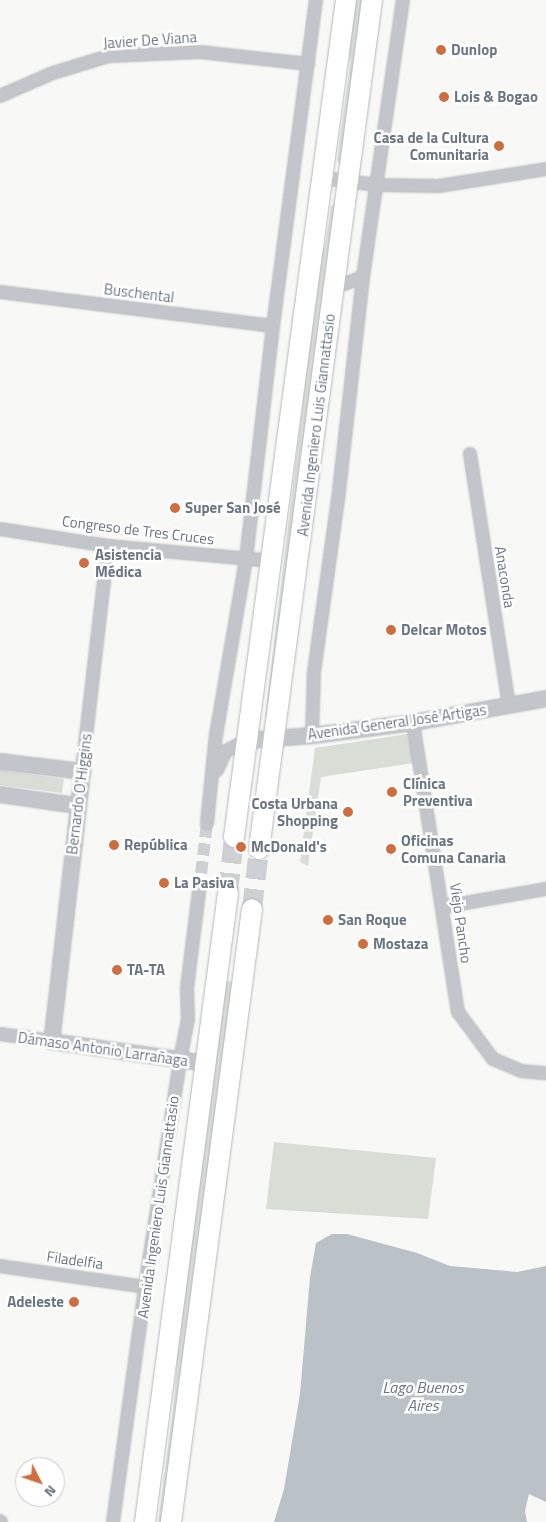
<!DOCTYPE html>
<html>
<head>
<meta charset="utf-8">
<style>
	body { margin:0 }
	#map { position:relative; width:546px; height:1522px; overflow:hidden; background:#f8f8f6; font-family:"Titillium Web",sans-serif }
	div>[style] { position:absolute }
	.green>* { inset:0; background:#d8ddd6 }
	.water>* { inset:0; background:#bac2c7 }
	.minor-tunnel>* { height:12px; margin-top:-6px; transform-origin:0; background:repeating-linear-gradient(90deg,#ced1d4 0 12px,transparent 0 18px) }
	.primary-tunnel>* { height:20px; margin-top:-10px; transform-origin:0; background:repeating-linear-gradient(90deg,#ced1d4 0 20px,transparent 0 30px) }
	.roads { filter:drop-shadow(0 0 1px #b4b7bb) drop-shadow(0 0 1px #b4b7bb) }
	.minor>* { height:12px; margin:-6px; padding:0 6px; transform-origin:6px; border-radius:6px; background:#c2c5c9 }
	.tertiary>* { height:15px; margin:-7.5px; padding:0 7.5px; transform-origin:7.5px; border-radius:7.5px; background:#c2c5c9 }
	.primary>* { height:20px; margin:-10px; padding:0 10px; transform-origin:10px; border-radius:10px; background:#fff }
	.dots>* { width:14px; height:14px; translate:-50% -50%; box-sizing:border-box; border:2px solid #fff; border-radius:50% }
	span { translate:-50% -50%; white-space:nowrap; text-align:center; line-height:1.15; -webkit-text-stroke:5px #fff; paint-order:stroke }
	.street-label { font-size:15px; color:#6b7683 }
	.poi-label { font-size:15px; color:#6b7683; font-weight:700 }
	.left { translate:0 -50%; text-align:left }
	.right { translate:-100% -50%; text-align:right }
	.water-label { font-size:16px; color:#67767f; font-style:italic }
	.north { position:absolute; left:15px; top:1457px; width:50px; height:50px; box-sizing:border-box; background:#fff; border:1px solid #c4c8cd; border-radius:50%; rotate:131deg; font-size:14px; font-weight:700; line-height:20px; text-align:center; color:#6b7683 }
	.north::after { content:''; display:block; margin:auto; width:18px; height:22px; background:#ce6e40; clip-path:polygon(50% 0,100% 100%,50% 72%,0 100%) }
</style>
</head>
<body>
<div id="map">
	<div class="green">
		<i style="clip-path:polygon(354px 0,365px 0,340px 166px,337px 160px,350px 64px,348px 50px)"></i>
		<i style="clip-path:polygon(336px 200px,271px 718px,265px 717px,320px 260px,325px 245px,331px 207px)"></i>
		<i style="clip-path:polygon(408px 734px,414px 763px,321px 777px,308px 866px,300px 862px,315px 748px)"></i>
		<i style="clip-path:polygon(0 770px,64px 779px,62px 793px,0 785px)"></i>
		<i style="clip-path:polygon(224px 980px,232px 982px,224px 1062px,162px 1522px,158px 1522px,174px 1400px,181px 1307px)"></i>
		<i style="clip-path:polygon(274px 1142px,436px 1158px,428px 1219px,266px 1209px)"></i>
	</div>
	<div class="water">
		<i style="clip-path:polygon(332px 1234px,347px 1234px,417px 1253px,450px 1266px,517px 1272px,546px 1266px,546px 1502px,529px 1494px,525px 1511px,527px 1522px,274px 1522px,284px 1489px,300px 1394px,310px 1277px,316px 1243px)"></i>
	</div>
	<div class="minor-tunnel">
		<i style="left:199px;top:891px;width:68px;rotate:-83.3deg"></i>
	</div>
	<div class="primary-tunnel">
		<i style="left:228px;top:893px;width:56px;rotate:-83.9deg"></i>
		<i style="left:252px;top:909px;width:60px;rotate:-83.3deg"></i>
	</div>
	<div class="roads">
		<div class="minor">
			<i style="left:0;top:96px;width:58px;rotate:-23.5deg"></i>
			<i style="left:53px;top:73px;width:59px;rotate:-16.9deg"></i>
			<i style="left:109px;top:56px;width:91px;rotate:-2.5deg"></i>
			<i style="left:200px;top:52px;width:109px;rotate:6.3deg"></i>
			<i style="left:323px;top:178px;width:54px;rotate:7.4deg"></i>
			<i style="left:377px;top:185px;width:62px;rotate:0.9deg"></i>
			<i style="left:439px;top:186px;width:108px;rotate:-9deg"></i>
			<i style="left:334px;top:288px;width:31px;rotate:-21deg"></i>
			<i style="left:0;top:292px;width:275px;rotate:7.1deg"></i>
			<i style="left:470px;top:454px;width:254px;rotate:81.2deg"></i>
			<i style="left:0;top:529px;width:109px;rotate:8.9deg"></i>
			<i style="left:108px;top:546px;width:165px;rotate:5.2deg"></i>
			<i style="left:413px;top:722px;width:293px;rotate:81.2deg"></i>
			<i style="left:458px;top:1012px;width:59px;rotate:53.3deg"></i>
			<i style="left:493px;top:1059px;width:30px;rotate:23deg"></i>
			<i style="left:521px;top:1071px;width:25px;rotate:5deg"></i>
			<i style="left:312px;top:735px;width:63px;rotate:-88.2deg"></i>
			<i style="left:314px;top:672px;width:174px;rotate:-82.1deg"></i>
			<i style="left:338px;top:500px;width:224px;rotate:-83.6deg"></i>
			<i style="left:363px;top:277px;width:280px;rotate:-81.8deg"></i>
			<i style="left:217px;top:770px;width:21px;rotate:-65deg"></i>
			<i style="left:226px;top:751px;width:24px;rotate:-28deg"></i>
			<i style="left:82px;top:771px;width:226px;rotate:-83.4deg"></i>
			<i style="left:207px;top:823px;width:88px;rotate:-84.2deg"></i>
			<i style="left:216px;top:735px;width:179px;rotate:-80.3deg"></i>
			<i style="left:246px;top:559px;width:235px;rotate:-83.4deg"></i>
			<i style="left:273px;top:326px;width:329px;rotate:-82.5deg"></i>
			<i style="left:442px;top:907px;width:106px;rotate:-9.8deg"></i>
			<i style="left:0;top:1034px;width:51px;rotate:7.8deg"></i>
			<i style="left:0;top:1266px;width:147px;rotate:8.2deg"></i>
			<i style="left:0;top:1521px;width:1px;rotate:45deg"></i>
			<i style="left:113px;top:1522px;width:237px;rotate:-82.2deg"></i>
			<i style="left:145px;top:1287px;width:230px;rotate:-81.2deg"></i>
			<i style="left:180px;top:1060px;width:42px;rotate:-79deg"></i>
			<i style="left:188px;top:1019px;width:31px;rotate:-92deg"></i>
			<i style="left:187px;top:988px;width:98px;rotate:-82.9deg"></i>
		</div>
		<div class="tertiary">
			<i style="left:247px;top:740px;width:65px;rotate:-4.4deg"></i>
			<i style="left:312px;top:735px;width:102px;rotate:-7.3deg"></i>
			<i style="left:413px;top:722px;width:135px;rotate:-10.2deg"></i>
			<i style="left:0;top:761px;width:83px;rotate:7deg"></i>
			<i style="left:82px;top:771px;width:272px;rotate:96.5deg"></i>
			<i style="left:51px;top:1041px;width:156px;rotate:8.1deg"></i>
			<i style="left:0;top:794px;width:77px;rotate:8.2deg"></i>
		</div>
		<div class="primary">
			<i style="left:234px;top:837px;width:844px;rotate:-82.38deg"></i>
			<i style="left:259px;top:849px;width:856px;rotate:-82.42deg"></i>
			<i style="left:145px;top:1522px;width:634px;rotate:-82.48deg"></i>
			<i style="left:171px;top:1522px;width:618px;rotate:-82.47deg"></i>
		</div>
	</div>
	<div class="dots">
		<i style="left:441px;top:50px;background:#ce6e40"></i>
		<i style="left:444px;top:97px;background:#ce6e40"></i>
		<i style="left:499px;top:146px;background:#ce6e40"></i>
		<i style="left:175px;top:508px;background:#ce6e40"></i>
		<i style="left:84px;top:563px;background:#ce6e40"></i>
		<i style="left:391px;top:630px;background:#ce6e40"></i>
		<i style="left:392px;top:792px;background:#ce6e40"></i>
		<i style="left:348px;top:812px;background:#ce6e40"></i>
		<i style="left:114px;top:845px;background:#ce6e40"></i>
		<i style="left:241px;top:847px;background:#ce6e40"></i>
		<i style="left:391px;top:849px;background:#ce6e40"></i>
		<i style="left:164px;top:883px;background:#ce6e40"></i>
		<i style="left:328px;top:920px;background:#ce6e40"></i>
		<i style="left:363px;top:944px;background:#ce6e40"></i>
		<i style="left:117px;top:970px;background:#ce6e40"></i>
		<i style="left:74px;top:1302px;background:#ce6e40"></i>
	</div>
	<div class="street-label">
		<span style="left:150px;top:40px;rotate:-4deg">Javier De Viana</span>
		<span style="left:139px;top:293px;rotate:7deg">Buschental</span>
		<span style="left:316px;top:425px;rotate:-83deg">Avenida Ingeniero Luis Giannattasio</span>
		<span style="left:138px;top:530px;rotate:7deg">Congreso de Tres Cruces</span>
		<span style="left:505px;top:577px;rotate:81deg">Anaconda</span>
		<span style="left:397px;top:722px;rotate:-8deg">Avenida General José Artigas</span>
		<span style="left:79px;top:794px;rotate:-83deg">Bernardo O'Higgins</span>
		<span style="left:461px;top:923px;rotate:82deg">Viejo Pancho</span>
		<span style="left:103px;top:1049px;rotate:8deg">Dámaso Antonio Larrañaga</span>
		<span style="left:158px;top:1207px;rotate:-82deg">Avenida Ingeniero Luis Giannattasio</span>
		<span style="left:75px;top:1260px;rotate:8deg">Filadelfia</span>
	</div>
	<div class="poi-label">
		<span class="left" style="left:451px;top:50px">Dunlop</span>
		<span class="left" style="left:454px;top:97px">Lois &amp; Bogao</span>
		<span class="right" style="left:489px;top:146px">Casa de la Cultura<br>Comunitaria</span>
		<span class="left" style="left:185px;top:508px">Super San José</span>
		<span class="left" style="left:95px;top:563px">Asistencia<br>Médica</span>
		<span class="left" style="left:401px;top:630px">Delcar Motos</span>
		<span class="left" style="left:403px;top:792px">Clínica<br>Preventiva</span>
		<span class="right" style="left:338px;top:812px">Costa Urbana<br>Shopping</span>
		<span class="left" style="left:401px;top:849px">Oficinas<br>Comuna Canaria</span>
		<span class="left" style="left:124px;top:845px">República</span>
		<span class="left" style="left:251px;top:847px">McDonald's</span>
		<span class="left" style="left:174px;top:883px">La Pasiva</span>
		<span class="left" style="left:338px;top:920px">San Roque</span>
		<span class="left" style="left:373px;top:944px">Mostaza</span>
		<span class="left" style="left:127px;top:970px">TA-TA</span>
		<span class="right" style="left:64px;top:1302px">Adeleste</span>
	</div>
	<div class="water-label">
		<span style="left:423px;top:1396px">Lago Buenos<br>Aires</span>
	</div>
	<div class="north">N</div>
</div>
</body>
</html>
